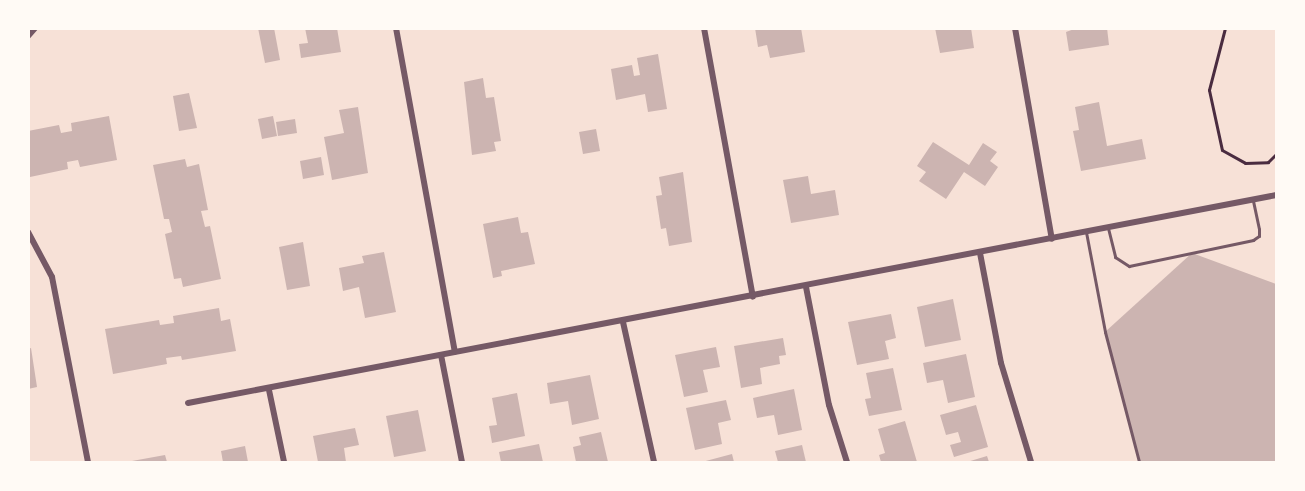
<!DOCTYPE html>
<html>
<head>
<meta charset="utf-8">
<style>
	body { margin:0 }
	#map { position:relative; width:1305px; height:491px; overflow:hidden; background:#f7e1d7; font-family:"Libre Baskerville",serif }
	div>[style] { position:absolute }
	.building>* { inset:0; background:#ccb4b1 }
	.path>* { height:3px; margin:-1.5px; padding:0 1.5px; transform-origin:1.5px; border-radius:1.5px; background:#4a2c40 }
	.service>* { height:3px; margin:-1.5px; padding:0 1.5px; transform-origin:1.5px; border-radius:1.5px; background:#755966 }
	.minor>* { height:6px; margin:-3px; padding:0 3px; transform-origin:3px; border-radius:3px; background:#755966 }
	span { translate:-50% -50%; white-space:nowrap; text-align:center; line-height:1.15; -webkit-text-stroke:6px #fffaf5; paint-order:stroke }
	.frame { position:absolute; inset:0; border:30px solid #fffaf5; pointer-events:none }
</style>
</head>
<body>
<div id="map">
	<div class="building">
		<i style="clip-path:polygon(258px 28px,274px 28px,280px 60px,265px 63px)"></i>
		<i style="clip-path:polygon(305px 28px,337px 28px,341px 52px,301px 58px,299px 44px,308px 43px)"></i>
		<i style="clip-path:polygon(755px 28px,801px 28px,805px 52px,770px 58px,767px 45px,758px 47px)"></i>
		<i style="clip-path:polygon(935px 28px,971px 28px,974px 48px,940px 53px)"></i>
		<i style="clip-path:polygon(1077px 28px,1107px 28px,1109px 45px,1069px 51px,1066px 32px)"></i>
		<i style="clip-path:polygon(658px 54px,667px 109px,648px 112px,645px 94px,616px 100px,611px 69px,632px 65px,634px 76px,640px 75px,637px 58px)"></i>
		<i style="clip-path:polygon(483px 78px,486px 98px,494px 97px,501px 141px,494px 142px,496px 151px,472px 155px,464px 82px)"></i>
		<i style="clip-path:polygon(189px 93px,197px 128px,179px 131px,173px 96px)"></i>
		<i style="clip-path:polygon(1099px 102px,1107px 146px,1142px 139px,1146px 159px,1081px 171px,1073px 131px,1079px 130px,1075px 107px)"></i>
		<i style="clip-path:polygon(358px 107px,368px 173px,332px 180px,324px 137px,344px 133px,339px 110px)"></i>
		<i style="clip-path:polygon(109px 116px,117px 160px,80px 167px,78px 160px,67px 162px,68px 169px,30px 177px,28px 131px,59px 125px,61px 133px,72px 131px,71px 123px)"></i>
		<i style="clip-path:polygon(273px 116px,277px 136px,262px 139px,258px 119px)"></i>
		<i style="clip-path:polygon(295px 119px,297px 133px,278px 136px,276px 122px)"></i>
		<i style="clip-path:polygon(596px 129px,600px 151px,583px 154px,579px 132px)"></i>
		<i style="clip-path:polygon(933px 142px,969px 165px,983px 143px,997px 152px,990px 161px,998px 167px,985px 186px,964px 172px,946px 199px,919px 181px,926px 172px,917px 166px)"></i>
		<i style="clip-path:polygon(321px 157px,324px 175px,303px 179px,300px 161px)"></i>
		<i style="clip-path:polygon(185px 159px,187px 167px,199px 164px,208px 210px,201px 211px,205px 227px,210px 226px,221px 279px,183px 287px,181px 278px,174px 279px,165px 234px,172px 232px,169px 219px,164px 219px,153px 165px)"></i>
		<i style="clip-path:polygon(683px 172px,692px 242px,669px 246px,666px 228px,661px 229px,656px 196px,662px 195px,659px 177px)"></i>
		<i style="clip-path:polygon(808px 176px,811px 194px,835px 190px,839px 215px,791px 223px,783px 180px)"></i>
		<i style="clip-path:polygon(518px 217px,521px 233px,528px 232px,535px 264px,501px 271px,502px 276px,493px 278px,483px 224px)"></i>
		<i style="clip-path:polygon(303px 242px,310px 286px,287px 290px,279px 247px)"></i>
		<i style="clip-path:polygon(384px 252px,396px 312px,365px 318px,359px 287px,343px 291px,339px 268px,364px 263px,362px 256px)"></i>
		<i style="clip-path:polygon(1192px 253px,1276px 284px,1276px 462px,1139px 462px,1105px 332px)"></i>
		<i style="clip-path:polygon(953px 299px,961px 340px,925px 347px,917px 307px)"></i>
		<i style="clip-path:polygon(219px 308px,221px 321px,230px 319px,236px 351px,182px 360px,181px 356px,166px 358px,167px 364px,113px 374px,105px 329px,159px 320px,160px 325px,174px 323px,173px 316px)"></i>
		<i style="clip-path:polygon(891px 314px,896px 338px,885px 341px,889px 359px,857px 365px,848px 322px)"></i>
		<i style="clip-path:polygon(783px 338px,786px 355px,779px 356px,780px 364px,760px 368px,762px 384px,741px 388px,734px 346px)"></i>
		<i style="clip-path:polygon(716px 347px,720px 367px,703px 370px,708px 392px,684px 397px,675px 355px)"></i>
		<i style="clip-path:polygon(31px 348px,37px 387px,28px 389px,28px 349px)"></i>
		<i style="clip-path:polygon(966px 354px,975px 397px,948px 403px,943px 380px,927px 383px,923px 363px)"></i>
		<i style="clip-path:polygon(893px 368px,902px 410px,869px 416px,865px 399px,871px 398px,866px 373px)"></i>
		<i style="clip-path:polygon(590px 375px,599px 419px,572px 425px,568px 401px,550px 404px,547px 383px)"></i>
		<i style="clip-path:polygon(794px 389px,802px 430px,778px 435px,774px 415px,757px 418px,753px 398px)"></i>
		<i style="clip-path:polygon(517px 393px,525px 436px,492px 443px,489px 426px,497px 425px,492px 398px)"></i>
		<i style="clip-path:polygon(726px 400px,731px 420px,718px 423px,722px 444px,695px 450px,686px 408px)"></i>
		<i style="clip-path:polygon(976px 405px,988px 447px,954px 457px,950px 445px,961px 442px,958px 432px,946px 435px,940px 415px)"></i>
		<i style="clip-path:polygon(418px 410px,426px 451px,394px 457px,386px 416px)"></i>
		<i style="clip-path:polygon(905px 421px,917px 462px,881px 462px,879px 455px,885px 453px,878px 429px)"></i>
		<i style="clip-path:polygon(355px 428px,359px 445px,344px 448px,346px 462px,318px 462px,313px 436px)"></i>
		<i style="clip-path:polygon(601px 432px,608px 462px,576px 462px,573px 447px,581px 445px,579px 437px)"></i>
		<i style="clip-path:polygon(539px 444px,543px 462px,501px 462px,499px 452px)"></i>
		<i style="clip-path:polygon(802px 445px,806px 462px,778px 462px,775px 451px)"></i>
		<i style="clip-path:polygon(245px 446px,248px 462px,223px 462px,221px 451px)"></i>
		<i style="clip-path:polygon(732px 454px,734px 462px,702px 462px)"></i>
		<i style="clip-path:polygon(165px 455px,167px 462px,132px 462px,132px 461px)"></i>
		<i style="clip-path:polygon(987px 456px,989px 462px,967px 462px)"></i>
	</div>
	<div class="path">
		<i style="left:1225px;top:28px;width:64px;rotate:104.5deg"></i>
		<i style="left:1209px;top:90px;width:61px;rotate:77.8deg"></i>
		<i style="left:1222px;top:150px;width:26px;rotate:29deg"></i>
		<i style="left:1245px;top:163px;width:23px;rotate:-2deg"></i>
		<i style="left:1268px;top:162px;width:11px;rotate:-45deg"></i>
	</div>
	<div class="service">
		<i style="left:1108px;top:228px;width:30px;rotate:76deg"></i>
		<i style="left:1115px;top:257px;width:17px;rotate:33deg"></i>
		<i style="left:1129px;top:266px;width:127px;rotate:-11.8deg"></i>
		<i style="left:1253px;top:240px;width:7px;rotate:-34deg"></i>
		<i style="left:1259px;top:236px;width:7px;rotate:-90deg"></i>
		<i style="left:1259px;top:229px;width:30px;rotate:-102deg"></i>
		<i style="left:1086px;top:232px;width:102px;rotate:79.2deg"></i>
		<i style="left:1105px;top:332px;width:134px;rotate:75.3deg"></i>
	</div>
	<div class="minor">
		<i style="left:396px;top:28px;width:329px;rotate:79.7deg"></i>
		<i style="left:704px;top:28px;width:273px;rotate:79.7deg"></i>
		<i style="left:1015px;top:28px;width:214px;rotate:80.1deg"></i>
		<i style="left:28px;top:36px;width:11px;rotate:-49deg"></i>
		<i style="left:28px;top:232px;width:51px;rotate:61.9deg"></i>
		<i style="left:52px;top:277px;width:188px;rotate:79deg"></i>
		<i style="left:980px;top:253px;width:112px;rotate:79.2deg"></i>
		<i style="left:1001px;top:363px;width:103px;rotate:73.1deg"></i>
		<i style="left:806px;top:287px;width:120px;rotate:79deg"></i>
		<i style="left:829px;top:405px;width:60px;rotate:72.5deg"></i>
		<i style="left:623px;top:322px;width:143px;rotate:77.5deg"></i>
		<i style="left:441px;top:355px;width:109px;rotate:78.9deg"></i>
		<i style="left:269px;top:390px;width:74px;rotate:78.2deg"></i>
		<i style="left:188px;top:403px;width:1108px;rotate:-10.82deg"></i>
	</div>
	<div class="frame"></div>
</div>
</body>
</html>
